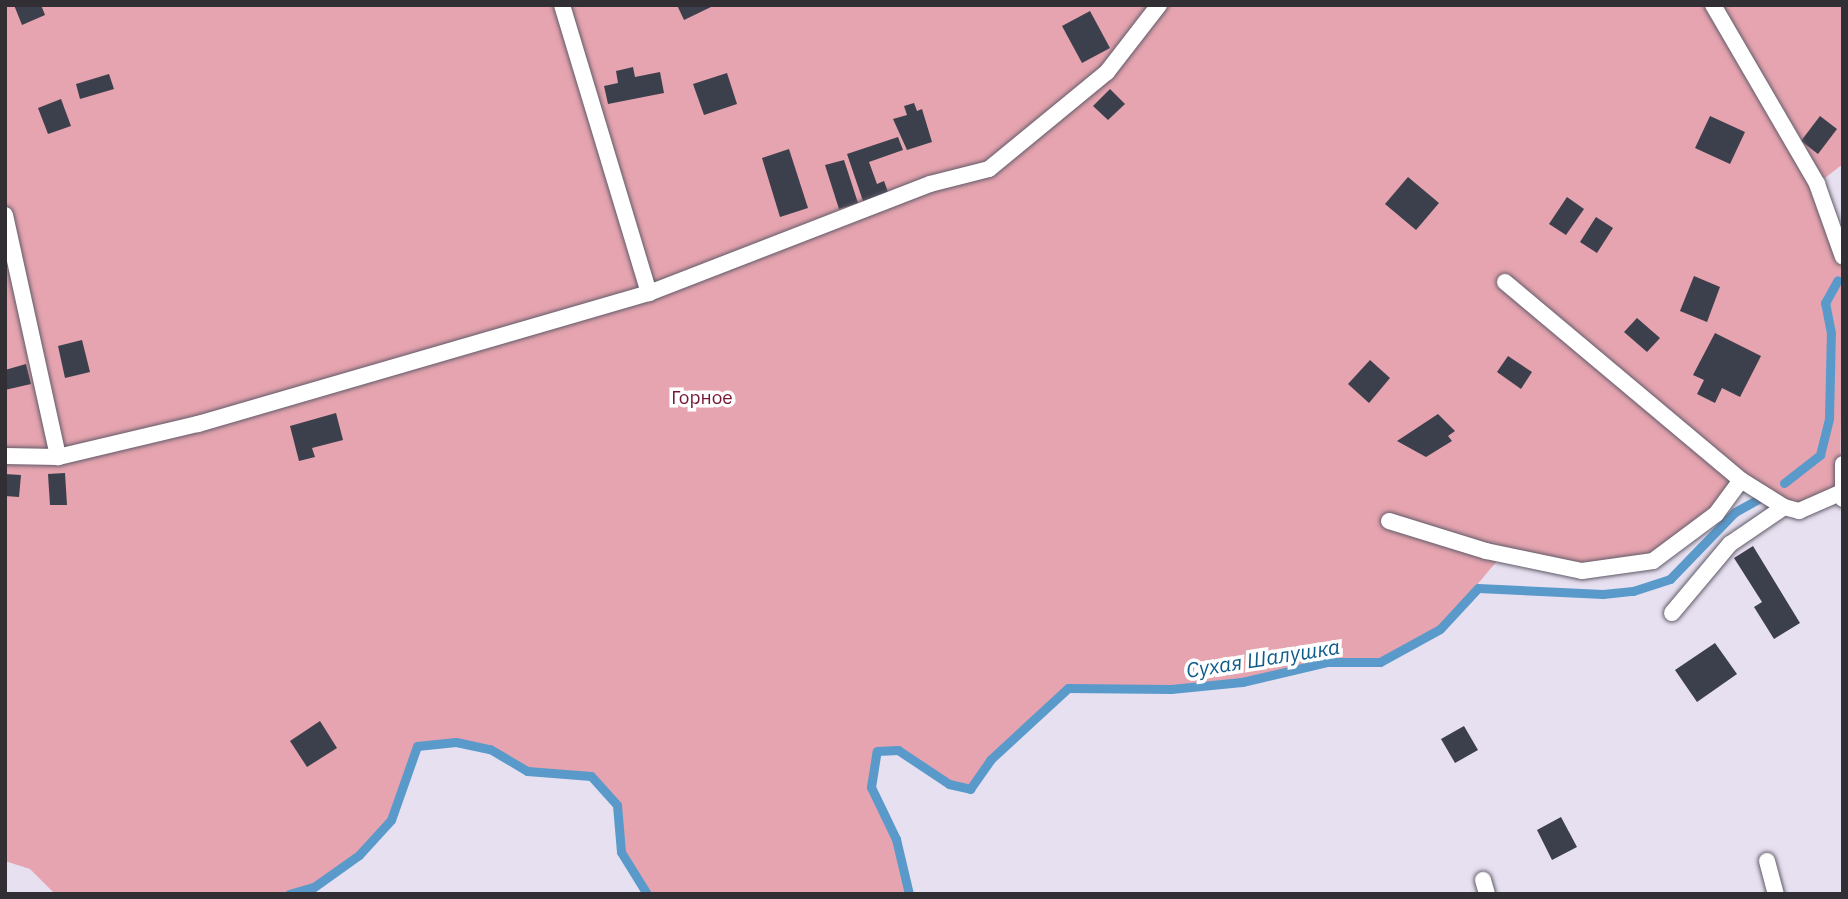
<!DOCTYPE html>
<html>
<head>
<meta charset="utf-8">
<style>
	body { margin:0 }
	#map { position:relative; width:1848px; height:899px; overflow:hidden; background:#e7e0f0; font-family:"IBM Plex Sans",sans-serif }
	div>[style] { position:absolute }
	.green>* { inset:0; background:#e5a4af }
	.stream>* { height:9px; margin:-4.5px; padding:0 4.5px; transform-origin:4.5px; border-radius:4.5px; background:#599acb }
	.building>* { inset:0; background:#3c3f4c }
	.roads { filter:drop-shadow(0 0 2px #605a68) drop-shadow(0 0 2px #605a68) }
	.lane>* { height:16px; margin:-8px; padding:0 8px; transform-origin:8px; border-radius:8px; background:#fff }
	span { translate:-50% -50%; white-space:nowrap; text-align:center; line-height:1.15; -webkit-text-stroke:7px #fff; paint-order:stroke }
	.park-label { font-size:19px; color:#761835 }
	.water-label { font-size:21px; color:#0f5c8b; font-style:italic }
	.frame { position:absolute; inset:0; border:7px solid #312e34; pointer-events:none }
</style>
</head>
<body>
<div id="map">
	<div class="green">
		<i style="clip-path:polygon(5px 5px,1843px 5px,1843px 164px,1817px 184px,1843px 257px,1840px 493px,1799px 511px,1741px 480px,1653px 561px,1582px 571px,1502px 555px,1440px 629px,1380px 662px,1327px 662px,1242px 682px,1171px 689px,1068px 688px,990px 760px,970px 789px,949px 784px,898px 750px,877px 751px,871px 787px,896px 839px,909px 894px,647px 894px,621px 852px,617px 805px,591px 776px,527px 771px,490px 749px,456px 742px,417px 747px,391px 820px,359px 855px,314px 887px,289px 894px,55px 894px,30px 869px,5px 861px)"></i>
	</div>
	<div class="stream">
		<i style="left:1784px;top:483px;width:46px;rotate:-37.9deg"></i>
		<i style="left:1820px;top:455px;width:38px;rotate:-76deg"></i>
		<i style="left:1829px;top:418px;width:85px;rotate:-88.7deg"></i>
		<i style="left:1831px;top:333px;width:31px;rotate:-101deg"></i>
		<i style="left:1825px;top:303px;width:26px;rotate:-61deg"></i>
		<i style="left:289px;top:894px;width:26px;rotate:-16deg"></i>
		<i style="left:314px;top:887px;width:55px;rotate:-35.4deg"></i>
		<i style="left:359px;top:855px;width:47px;rotate:-47.6deg"></i>
		<i style="left:391px;top:820px;width:78px;rotate:-70.6deg"></i>
		<i style="left:417px;top:746px;width:39px;rotate:-6deg"></i>
		<i style="left:456px;top:742px;width:35px;rotate:12deg"></i>
		<i style="left:490px;top:749px;width:43px;rotate:30.7deg"></i>
		<i style="left:527px;top:771px;width:64px;rotate:4.5deg"></i>
		<i style="left:591px;top:776px;width:39px;rotate:48deg"></i>
		<i style="left:617px;top:805px;width:47px;rotate:85.1deg"></i>
		<i style="left:621px;top:852px;width:49px;rotate:58.2deg"></i>
		<i style="left:909px;top:894px;width:57px;rotate:-103.3deg"></i>
		<i style="left:896px;top:839px;width:58px;rotate:-115.7deg"></i>
		<i style="left:871px;top:787px;width:36px;rotate:-81deg"></i>
		<i style="left:877px;top:751px;width:21px;rotate:-3deg"></i>
		<i style="left:898px;top:750px;width:61px;rotate:33.7deg"></i>
		<i style="left:949px;top:784px;width:22px;rotate:13deg"></i>
		<i style="left:970px;top:789px;width:35px;rotate:-55deg"></i>
		<i style="left:990px;top:760px;width:106px;rotate:-42.7deg"></i>
		<i style="left:1068px;top:688px;width:103px;rotate:0.6deg"></i>
		<i style="left:1171px;top:689px;width:71px;rotate:-5.6deg"></i>
		<i style="left:1242px;top:682px;width:87px;rotate:-13.2deg"></i>
		<i style="left:1327px;top:662px;width:53px"></i>
		<i style="left:1380px;top:662px;width:68px;rotate:-28.8deg"></i>
		<i style="left:1440px;top:629px;width:56px;rotate:-47.2deg"></i>
		<i style="left:1478px;top:588px;width:125px;rotate:2.7deg"></i>
		<i style="left:1603px;top:594px;width:30px;rotate:-6deg"></i>
		<i style="left:1633px;top:591px;width:39px;rotate:-18deg"></i>
		<i style="left:1670px;top:579px;width:93px;rotate:-45.9deg"></i>
		<i style="left:1735px;top:512px;width:26px;rotate:-29deg"></i>
	</div>
	<div class="building">
		<i style="clip-path:polygon(14px 5px,41px 5px,45px 15px,22px 25px)"></i>
		<i style="clip-path:polygon(677px 5px,710px 5px,711px 7px,684px 20px)"></i>
		<i style="clip-path:polygon(1090px 11px,1110px 48px,1082px 63px,1062px 26px)"></i>
		<i style="clip-path:polygon(633px 67px,635px 77px,660px 72px,664px 93px,608px 104px,604px 86px,618px 83px,616px 71px)"></i>
		<i style="clip-path:polygon(727px 73px,737px 104px,704px 115px,693px 84px)"></i>
		<i style="clip-path:polygon(109px 74px,114px 89px,80px 99px,76px 84px)"></i>
		<i style="clip-path:polygon(1110px 89px,1125px 104px,1108px 120px,1093px 106px)"></i>
		<i style="clip-path:polygon(61px 99px,71px 126px,48px 134px,38px 108px)"></i>
		<i style="clip-path:polygon(914px 103px,917px 111px,922px 109px,932px 142px,907px 150px,893px 119px,907px 115px,904px 106px)"></i>
		<i style="clip-path:polygon(1710px 116px,1745px 132px,1730px 164px,1695px 148px)"></i>
		<i style="clip-path:polygon(1820px 116px,1837px 129px,1818px 154px,1801px 141px)"></i>
		<i style="clip-path:polygon(898px 137px,903px 150px,869px 162px,877px 184px,884px 181px,888px 192px,863px 201px,847px 154px)"></i>
		<i style="clip-path:polygon(789px 149px,808px 208px,780px 217px,762px 158px)"></i>
		<i style="clip-path:polygon(844px 160px,858px 203px,839px 209px,825px 165px)"></i>
		<i style="clip-path:polygon(1408px 177px,1439px 203px,1416px 230px,1385px 204px)"></i>
		<i style="clip-path:polygon(1567px 197px,1584px 209px,1566px 235px,1549px 224px)"></i>
		<i style="clip-path:polygon(1596px 217px,1613px 228px,1597px 253px,1580px 242px)"></i>
		<i style="clip-path:polygon(1694px 276px,1720px 287px,1707px 322px,1680px 311px)"></i>
		<i style="clip-path:polygon(1637px 318px,1660px 338px,1647px 352px,1624px 332px)"></i>
		<i style="clip-path:polygon(1715px 333px,1761px 356px,1740px 397px,1722px 388px,1715px 403px,1697px 394px,1704px 380px,1693px 375px)"></i>
		<i style="clip-path:polygon(82px 340px,90px 372px,65px 378px,58px 346px)"></i>
		<i style="clip-path:polygon(1508px 356px,1532px 372px,1521px 389px,1497px 372px)"></i>
		<i style="clip-path:polygon(1370px 360px,1390px 378px,1369px 403px,1348px 384px)"></i>
		<i style="clip-path:polygon(26px 364px,31px 384px,5px 390px,5px 370px)"></i>
		<i style="clip-path:polygon(336px 413px,343px 440px,312px 448px,315px 457px,299px 461px,290px 426px)"></i>
		<i style="clip-path:polygon(1438px 414px,1455px 431px,1448px 436px,1452px 441px,1426px 457px,1397px 441px)"></i>
		<i style="clip-path:polygon(65px 473px,67px 505px,50px 505px,48px 474px)"></i>
		<i style="clip-path:polygon(5px 474px,21px 475px,19px 497px,5px 496px)"></i>
		<i style="clip-path:polygon(1753px 546px,1800px 623px,1774px 639px,1754px 607px,1762px 602px,1734px 558px)"></i>
		<i style="clip-path:polygon(1715px 643px,1737px 674px,1697px 702px,1675px 670px)"></i>
		<i style="clip-path:polygon(320px 721px,337px 748px,307px 767px,290px 741px)"></i>
		<i style="clip-path:polygon(1464px 726px,1478px 750px,1455px 763px,1441px 739px)"></i>
		<i style="clip-path:polygon(1561px 817px,1577px 847px,1552px 860px,1537px 830px)"></i>
	</div>
	<div class="roads">
		<div class="lane">
			<i style="left:562px;top:5px;width:301px;rotate:73.2deg"></i>
			<i style="left:1713px;top:5px;width:207px;rotate:59.8deg"></i>
			<i style="left:1817px;top:184px;width:77px;rotate:70.4deg"></i>
			<i style="left:5px;top:215px;width:248px;rotate:77.6deg"></i>
			<i style="left:1505px;top:282px;width:308px;rotate:40deg"></i>
			<i style="left:5px;top:456px;width:53px;rotate:1.1deg"></i>
			<i style="left:58px;top:457px;width:144px;rotate:-13.3deg"></i>
			<i style="left:198px;top:424px;width:470px;rotate:-16.2deg"></i>
			<i style="left:649px;top:293px;width:301px;rotate:-21.2deg"></i>
			<i style="left:930px;top:184px;width:61px;rotate:-14.3deg"></i>
			<i style="left:989px;top:169px;width:153px;rotate:-39.4deg"></i>
			<i style="left:1107px;top:72px;width:85px;rotate:-52.2deg"></i>
			<i style="left:1843px;top:464px;width:35px;rotate:90deg"></i>
			<i style="left:1389px;top:521px;width:102px;rotate:17.2deg"></i>
			<i style="left:1486px;top:551px;width:98px;rotate:11.8deg"></i>
			<i style="left:1582px;top:571px;width:72px;rotate:-8deg"></i>
			<i style="left:1653px;top:561px;width:79px;rotate:-36.7deg"></i>
			<i style="left:1716px;top:514px;width:42px;rotate:-53.7deg"></i>
			<i style="left:1741px;top:480px;width:51px;rotate:32.1deg"></i>
			<i style="left:1784px;top:507px;width:16px;rotate:15deg"></i>
			<i style="left:1799px;top:511px;width:45px;rotate:-23.7deg"></i>
			<i style="left:1672px;top:613px;width:90px;rotate:-50deg"></i>
			<i style="left:1730px;top:544px;width:65px;rotate:-34.4deg"></i>
			<i style="left:1767px;top:861px;width:34px;rotate:75deg"></i>
			<i style="left:1483px;top:880px;width:15px;rotate:74deg"></i>
		</div>
	</div>
	<div class="park-label">
		<span style="left:702px;top:398px">Горное</span>
	</div>
	<div class="water-label">
		<span style="left:1263px;top:658px;rotate:-9deg">Сухая Шалушка</span>
	</div>
	<div class="frame"></div>
</div>
</body>
</html>
